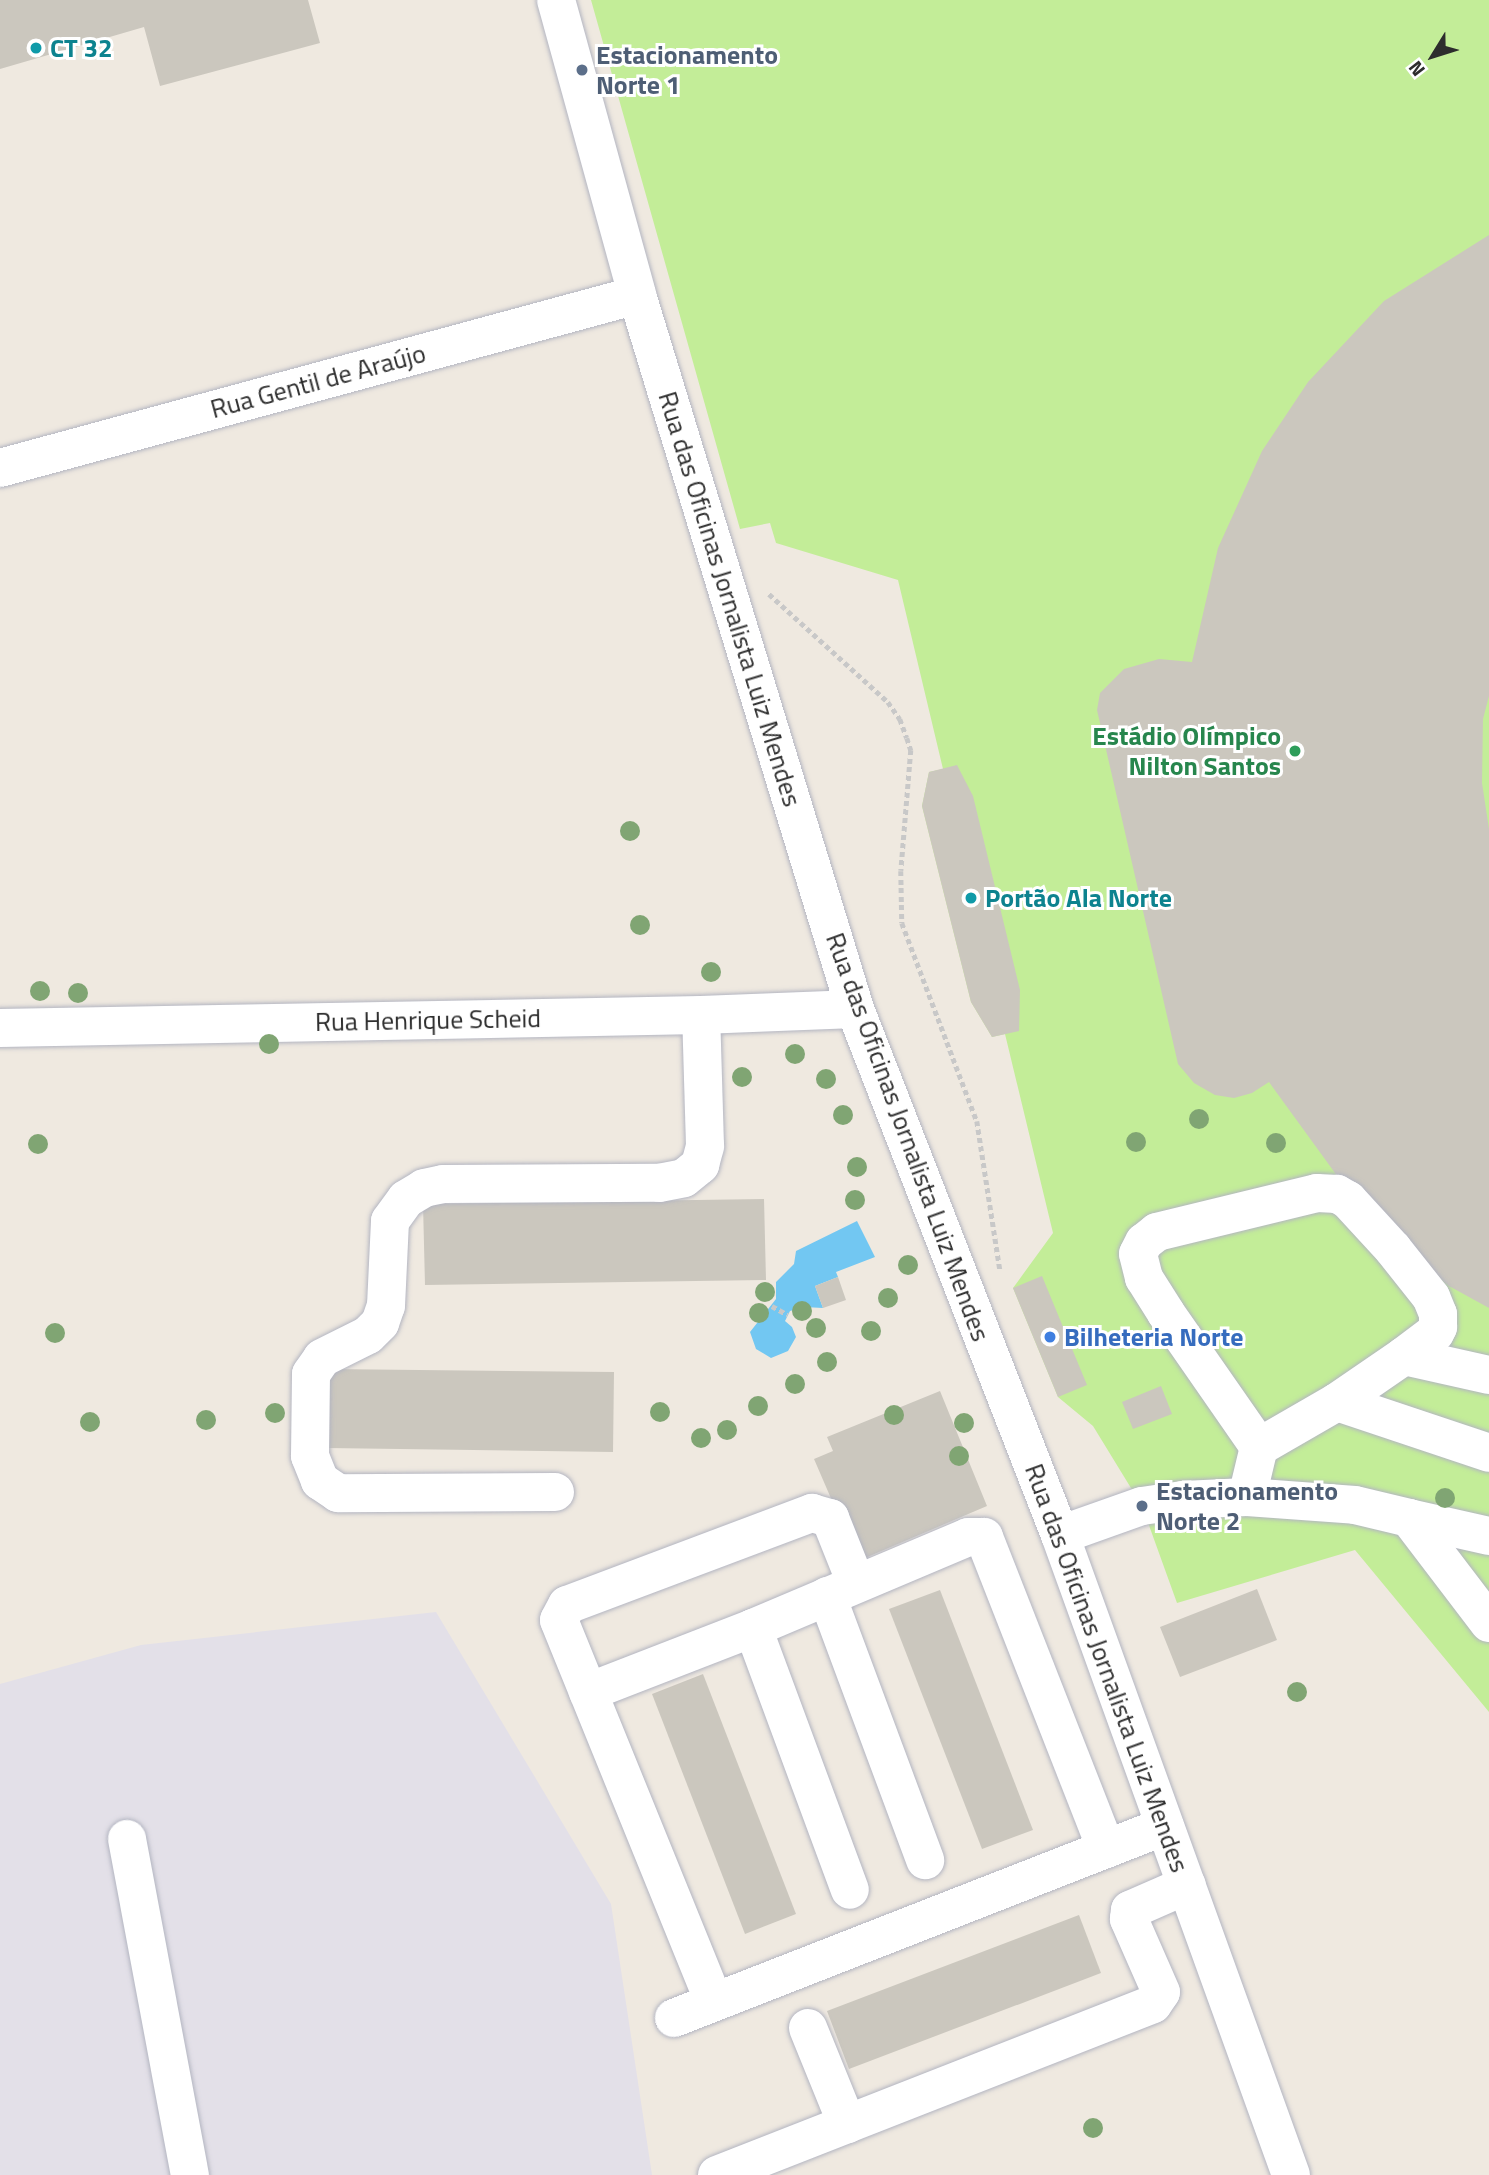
<!DOCTYPE html>
<html>
<head>
<meta charset="utf-8">
<style>
	body { margin:0 }
	#map { position:relative; width:1489px; height:2175px; overflow:hidden; background:#efe9e0; font-family:"Titillium Web",sans-serif }
	div>[style] { position:absolute }
	.industrial>* { inset:0; background:#e3e0e8 }
	.pitch>* { inset:0; background:#c3ed98 }
	.water>* { inset:0; background:#72c7f2 }
	.building>* { inset:0; background:#cbc7be }
	.path>* { height:4.5px; margin-top:-2.25px; transform-origin:0; background:repeating-linear-gradient(90deg,#c8c8c8 0 5px,transparent 0 8.5px) }
	.roads { filter:drop-shadow(0 0 2px #b3b5c1) drop-shadow(0 0 2px #b3b5c1) }
	.minor>* { height:38px; margin:-19px; padding:0 19px; transform-origin:19px; border-radius:19px; background:#fff }
	.trees>* { width:20px; height:20px; margin:-10px; border-radius:50%; background:#80a573 }
	.dots>* { width:19px; height:19px; translate:-50% -50%; box-sizing:border-box; border:4px solid #fff; border-radius:50% }
	span { translate:-50% -50%; white-space:nowrap; text-align:center; line-height:1.15; -webkit-text-stroke:6px #fff; paint-order:stroke }
	.culture-label { font-size:26px; color:#0d838f; font-weight:700 }
	.left { translate:0 -50%; text-align:left }
	.service-label { font-size:26px; color:#4e5e75; font-weight:700 }
	.street-label { font-size:26px; color:#2d2d2d }
	.leisure-label { font-size:26px; color:#27864d; font-weight:700 }
	.right { translate:-100% -50%; text-align:right }
	.shop-label { font-size:26px; color:#366cbe; font-weight:700 }
	.north { position:absolute; left:1398px; top:21px; width:70px; height:70px; -webkit-text-stroke:5px #fff; paint-order:stroke; rotate:232deg; font-size:19px; font-weight:700; line-height:28px; text-align:center; color:#2d2d2d }
	.north::after { content:''; display:block; margin:auto; width:24px; height:32px; background:#2d2d2d; clip-path:polygon(50% 0,100% 100%,50% 72%,0 100%) }
</style>
</head>
<body>
<div id="map">
	<div class="industrial">
		<i style="clip-path:polygon(436px 1612px,611px 1904px,652px 2175px,0 2175px,0 1684px,141px 1645px)"></i>
	</div>
	<div class="pitch">
		<i style="clip-path:polygon(591px 0,1489px 0,1489px 1712px,1355px 1550px,1177px 1603px,1142px 1506px,1093px 1426px,1058px 1397px,1013px 1288px,1053px 1233px,1005px 1034px,992px 1037px,971px 1002px,922px 806px,929px 772px,943px 769px,898px 580px,776px 543px,770px 523px,740px 529px)"></i>
	</div>
	<div class="water">
		<i style="clip-path:polygon(857px 1221px,875px 1257px,836px 1272px,838px 1277px,815px 1286px,823px 1308px,804px 1307px,790px 1311px,785px 1321px,792px 1327px,796px 1337px,788px 1351px,771px 1358px,756px 1349px,750px 1332px,776px 1299px,776px 1282px,794px 1264px,796px 1251px)"></i>
	</div>
	<div class="building">
		<i style="clip-path:polygon(0 0,308px 0,320px 43px,160px 86px,144px 27px,0 69px)"></i>
		<i style="clip-path:polygon(1489px 235px,1489px 696px,1483px 719px,1482px 783px,1489px 829px,1489px 1308px,1449px 1286px,1359px 1206px,1269px 1082px,1252px 1093px,1234px 1098px,1215px 1095px,1194px 1083px,1178px 1064px,1097px 710px,1100px 693px,1124px 669px,1159px 659px,1192px 662px,1218px 548px,1262px 451px,1308px 382px,1384px 301px)"></i>
		<i style="clip-path:polygon(957px 765px,973px 796px,1020px 990px,1019px 1031px,992px 1037px,971px 1002px,922px 806px,929px 772px)"></i>
		<i style="clip-path:polygon(764px 1199px,766px 1280px,425px 1285px,423px 1204px)"></i>
		<i style="clip-path:polygon(1042px 1276px,1087px 1385px,1058px 1397px,1013px 1288px)"></i>
		<i style="clip-path:polygon(838px 1277px,846px 1300px,823px 1308px,815px 1286px)"></i>
		<i style="clip-path:polygon(328px 1369px,614px 1372px,613px 1452px,327px 1448px)"></i>
		<i style="clip-path:polygon(1161px 1386px,1172px 1414px,1133px 1429px,1122px 1402px)"></i>
		<i style="clip-path:polygon(940px 1391px,987px 1506px,858px 1561px,814px 1459px,833px 1451px,827px 1437px)"></i>
		<i style="clip-path:polygon(1257px 1589px,1277px 1640px,1180px 1677px,1160px 1627px)"></i>
		<i style="clip-path:polygon(940px 1590px,1033px 1830px,982px 1849px,889px 1609px)"></i>
		<i style="clip-path:polygon(703px 1674px,796px 1914px,745px 1934px,652px 1694px)"></i>
		<i style="clip-path:polygon(1079px 1915px,1101px 1973px,849px 2069px,827px 2011px)"></i>
	</div>
	<div class="path">
		<i style="left:769px;top:594px;width:161px;rotate:42.2deg"></i>
		<i style="left:888px;top:702px;width:21px;rotate:55deg"></i>
		<i style="left:900px;top:719px;width:20px;rotate:70deg"></i>
		<i style="left:907px;top:738px;width:13px;rotate:72deg"></i>
		<i style="left:911px;top:750px;width:121px;rotate:94.7deg"></i>
		<i style="left:901px;top:871px;width:52px;rotate:88.9deg"></i>
		<i style="left:902px;top:923px;width:212px;rotate:69.3deg"></i>
		<i style="left:977px;top:1121px;width:151px;rotate:81.2deg"></i>
		<i style="left:772px;top:1306px;width:18px;rotate:29deg"></i>
	</div>
	<div class="roads">
		<div class="minor">
			<i style="left:556px;top:0;width:306px;rotate:74.6deg"></i>
			<i style="left:637px;top:295px;width:747px;rotate:73.02deg"></i>
			<i style="left:855px;top:1009px;width:565px;rotate:68.71deg"></i>
			<i style="left:1060px;top:1535px;width:680px;rotate:70.15deg"></i>
			<i style="left:0;top:468px;width:660px;rotate:-15.19deg"></i>
			<i style="left:0;top:1028px;width:701px;rotate:-1.06deg"></i>
			<i style="left:701px;top:1015px;width:154px;rotate:-2.2deg"></i>
			<i style="left:1404px;top:1356px;width:87px;rotate:12.6deg"></i>
			<i style="left:1337px;top:1402px;width:160px;rotate:18.5deg"></i>
			<i style="left:555px;top:1492px;width:217px;rotate:179.7deg"></i>
			<i style="left:338px;top:1493px;width:22px;rotate:-146deg"></i>
			<i style="left:320px;top:1481px;width:27px;rotate:-112deg"></i>
			<i style="left:310px;top:1456px;width:82px;rotate:-89.3deg"></i>
			<i style="left:311px;top:1374px;width:19px;rotate:-55deg"></i>
			<i style="left:322px;top:1358px;width:51px;rotate:-26.6deg"></i>
			<i style="left:368px;top:1335px;width:17px;rotate:-45deg"></i>
			<i style="left:380px;top:1323px;width:18px;rotate:-71deg"></i>
			<i style="left:386px;top:1306px;width:85px;rotate:-87.3deg"></i>
			<i style="left:390px;top:1221px;width:27px;rotate:-54deg"></i>
			<i style="left:406px;top:1199px;width:21px;rotate:-31deg"></i>
			<i style="left:424px;top:1188px;width:19px;rotate:-12deg"></i>
			<i style="left:443px;top:1184px;width:216px;rotate:-0.3deg"></i>
			<i style="left:659px;top:1183px;width:25px;rotate:-11deg"></i>
			<i style="left:684px;top:1178px;width:21px;rotate:-39deg"></i>
			<i style="left:700px;top:1165px;width:20px;rotate:-75deg"></i>
			<i style="left:705px;top:1146px;width:131px;rotate:-91.7deg"></i>
			<i style="left:1247px;top:1497px;width:51px;rotate:-76.5deg"></i>
			<i style="left:1259px;top:1447px;width:90px;rotate:-30deg"></i>
			<i style="left:1337px;top:1402px;width:81px;rotate:-34.5deg"></i>
			<i style="left:1404px;top:1356px;width:39px;rotate:-37deg"></i>
			<i style="left:1435px;top:1333px;width:7px;rotate:-63deg"></i>
			<i style="left:1438px;top:1327px;width:13px;rotate:-90deg"></i>
			<i style="left:1438px;top:1314px;width:18px;rotate:-112deg"></i>
			<i style="left:1431px;top:1297px;width:61px;rotate:-128.4deg"></i>
			<i style="left:1393px;top:1249px;width:67px;rotate:-132.6deg"></i>
			<i style="left:1348px;top:1200px;width:13px;rotate:-151deg"></i>
			<i style="left:1337px;top:1194px;width:20px;rotate:-177deg"></i>
			<i style="left:1317px;top:1193px;width:165px;rotate:166.3deg"></i>
			<i style="left:1157px;top:1232px;width:16px;rotate:142deg"></i>
			<i style="left:1144px;top:1242px;width:13px;rotate:117deg"></i>
			<i style="left:1138px;top:1254px;width:25px;rotate:76deg"></i>
			<i style="left:1144px;top:1278px;width:41px;rotate:57.8deg"></i>
			<i style="left:1166px;top:1313px;width:163px;rotate:55.2deg"></i>
			<i style="left:1409px;top:1518px;width:82px;rotate:12.7deg"></i>
			<i style="left:1060px;top:1535px;width:87px;rotate:-19.5deg"></i>
			<i style="left:1142px;top:1506px;width:41px;rotate:-8.3deg"></i>
			<i style="left:1183px;top:1500px;width:64px;rotate:-2.7deg"></i>
			<i style="left:1247px;top:1497px;width:108px;rotate:4.2deg"></i>
			<i style="left:1355px;top:1505px;width:56px;rotate:13.5deg"></i>
			<i style="left:1409px;top:1518px;width:132px;rotate:52.7deg"></i>
			<i style="left:827px;top:1596px;width:282px;rotate:69.6deg"></i>
			<i style="left:753px;top:1628px;width:279px;rotate:69.7deg"></i>
			<i style="left:588px;top:1692px;width:177px;rotate:-21.2deg"></i>
			<i style="left:753px;top:1628px;width:233px;rotate:-22.9deg"></i>
			<i style="left:968px;top:1537px;width:16px"></i>
			<i style="left:984px;top:1537px;width:335px;rotate:68.6deg"></i>
			<i style="left:127px;top:1839px;width:342px;rotate:79.4deg"></i>
			<i style="left:714px;top:2002px;width:412px;rotate:-112.1deg"></i>
			<i style="left:559px;top:1620px;width:17px;rotate:-62deg"></i>
			<i style="left:567px;top:1605px;width:262px;rotate:-20.6deg"></i>
			<i style="left:812px;top:1513px;width:19px;rotate:16deg"></i>
			<i style="left:830px;top:1518px;width:70px;rotate:68.2deg"></i>
			<i style="left:674px;top:2018px;width:527px;rotate:-21.36deg"></i>
			<i style="left:808px;top:2028px;width:104px;rotate:67.9deg"></i>
			<i style="left:717px;top:2175px;width:468px;rotate:-21.4deg"></i>
			<i style="left:1153px;top:2004px;width:14px;rotate:-56deg"></i>
			<i style="left:1161px;top:1992px;width:80px;rotate:-113.7deg"></i>
			<i style="left:1129px;top:1919px;width:9px;rotate:-84deg"></i>
			<i style="left:1130px;top:1910px;width:62px;rotate:-23.7deg"></i>
		</div>
	</div>
	<div class="trees">
		<i style="left:630px;top:831px"></i>
		<i style="left:640px;top:925px"></i>
		<i style="left:711px;top:972px"></i>
		<i style="left:40px;top:991px"></i>
		<i style="left:78px;top:993px"></i>
		<i style="left:269px;top:1044px"></i>
		<i style="left:795px;top:1054px"></i>
		<i style="left:742px;top:1077px"></i>
		<i style="left:826px;top:1079px"></i>
		<i style="left:843px;top:1115px"></i>
		<i style="left:1199px;top:1119px"></i>
		<i style="left:1136px;top:1142px"></i>
		<i style="left:1276px;top:1143px"></i>
		<i style="left:38px;top:1144px"></i>
		<i style="left:857px;top:1167px"></i>
		<i style="left:855px;top:1200px"></i>
		<i style="left:908px;top:1265px"></i>
		<i style="left:765px;top:1292px"></i>
		<i style="left:888px;top:1298px"></i>
		<i style="left:802px;top:1311px"></i>
		<i style="left:759px;top:1313px"></i>
		<i style="left:816px;top:1328px"></i>
		<i style="left:871px;top:1331px"></i>
		<i style="left:55px;top:1333px"></i>
		<i style="left:827px;top:1362px"></i>
		<i style="left:795px;top:1384px"></i>
		<i style="left:758px;top:1406px"></i>
		<i style="left:660px;top:1412px"></i>
		<i style="left:275px;top:1413px"></i>
		<i style="left:894px;top:1415px"></i>
		<i style="left:206px;top:1420px"></i>
		<i style="left:90px;top:1422px"></i>
		<i style="left:964px;top:1423px"></i>
		<i style="left:727px;top:1430px"></i>
		<i style="left:701px;top:1438px"></i>
		<i style="left:959px;top:1456px"></i>
		<i style="left:1445px;top:1498px"></i>
		<i style="left:1297px;top:1692px"></i>
		<i style="left:1093px;top:2128px"></i>
	</div>
	<div class="dots">
		<i style="left:36px;top:48px;background:#0f9aa8"></i>
		<i style="left:582px;top:70px;background:#5c6f8a"></i>
		<i style="left:1295px;top:751px;background:#2e9e5b"></i>
		<i style="left:971px;top:898px;background:#0f9aa8"></i>
		<i style="left:1050px;top:1337px;background:#3f7fe0"></i>
		<i style="left:1142px;top:1506px;background:#5c6f8a"></i>
	</div>
	<div class="culture-label">
		<span class="left" style="left:50px;top:48px">CT 32</span>
		<span class="left" style="left:985px;top:898px">Portão Ala Norte</span>
	</div>
	<div class="service-label">
		<span class="left" style="left:596px;top:70px">Estacionamento<br>Norte 1</span>
		<span class="left" style="left:1156px;top:1506px">Estacionamento<br>Norte 2</span>
	</div>
	<div class="street-label">
		<span style="left:318px;top:381px;rotate:-15deg">Rua Gentil de Araújo</span>
		<span style="left:730px;top:599px;rotate:73deg">Rua das Oficinas Jornalista Luiz Mendes</span>
		<span style="left:428px;top:1020px;rotate:-1deg">Rua Henrique Scheid</span>
		<span style="left:908px;top:1137px;rotate:70deg">Rua das Oficinas Jornalista Luiz Mendes</span>
		<span style="left:1107px;top:1668px;rotate:70deg">Rua das Oficinas Jornalista Luiz Mendes</span>
	</div>
	<div class="leisure-label">
		<span class="right" style="left:1281px;top:751px">Estádio Olímpico<br>Nilton Santos</span>
	</div>
	<div class="shop-label">
		<span class="left" style="left:1064px;top:1337px">Bilheteria Norte</span>
	</div>
	<div class="north">N</div>
</div>
</body>
</html>
